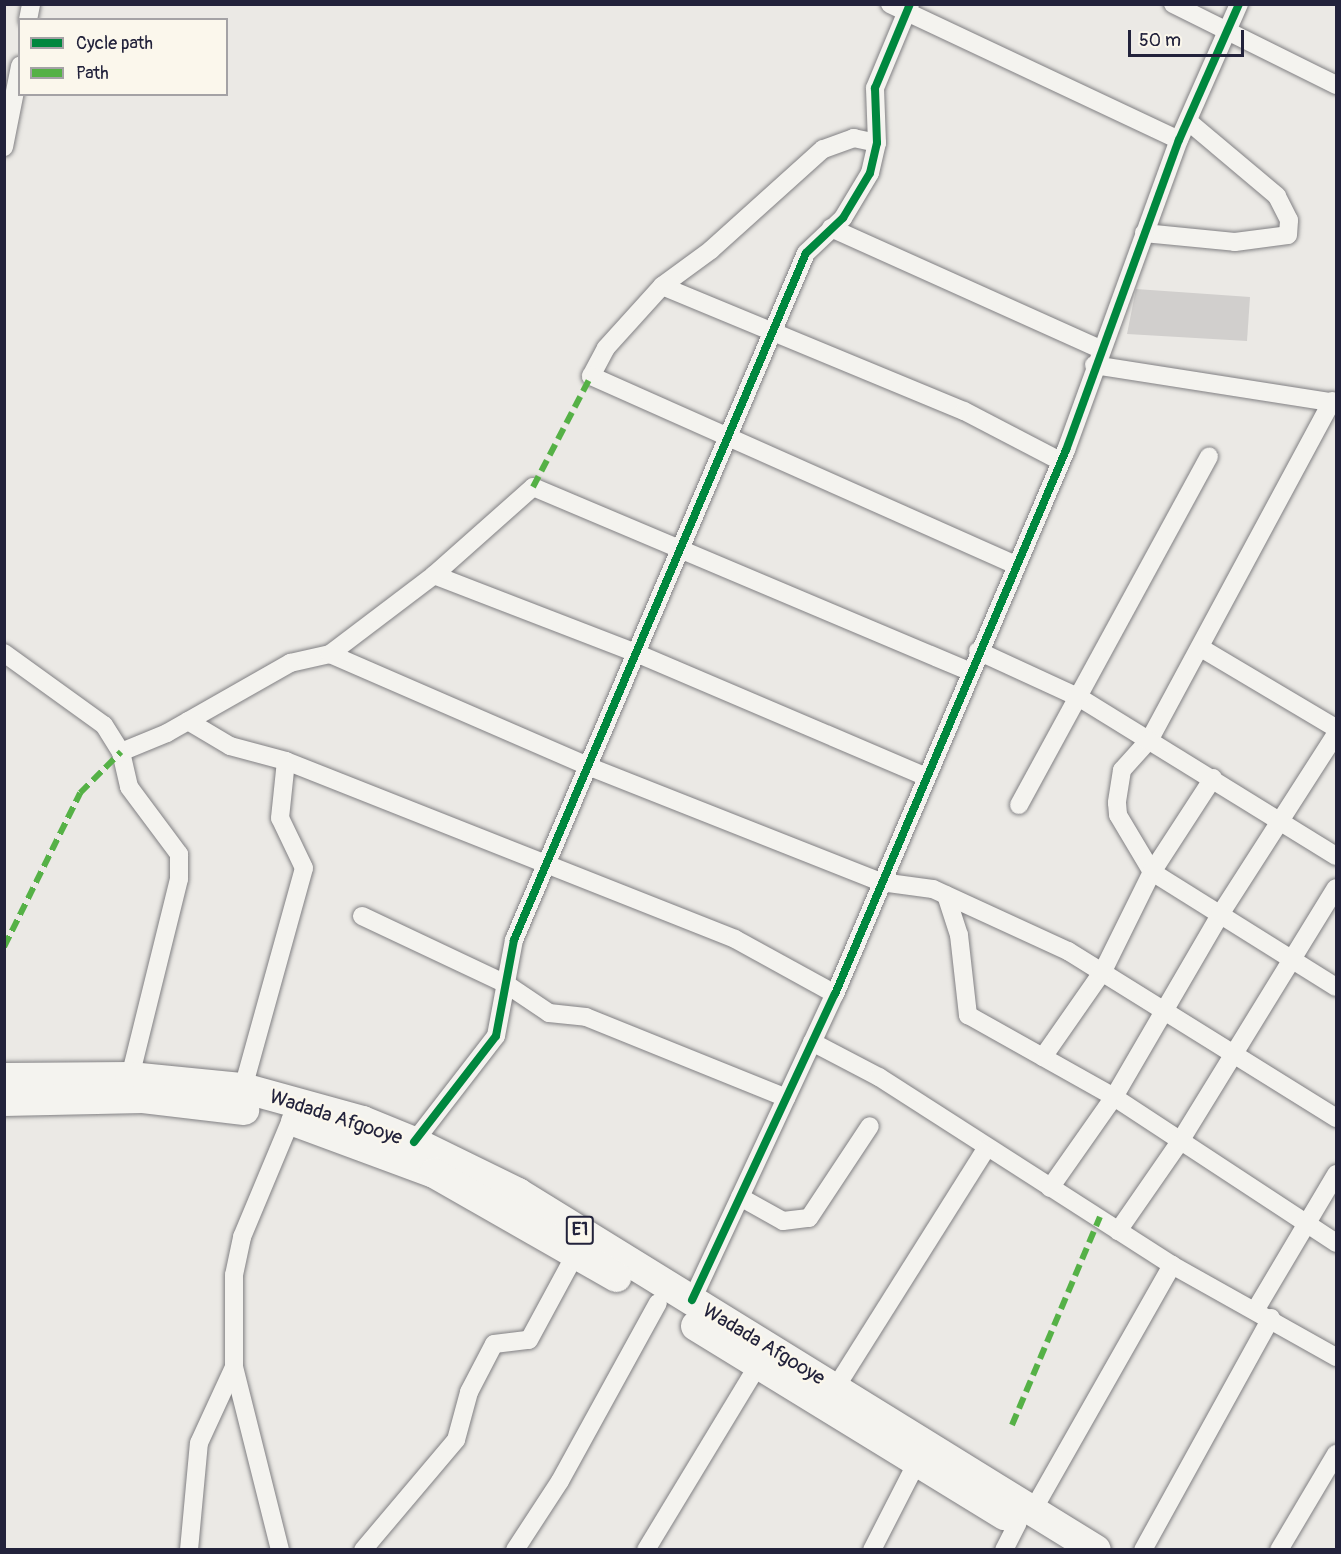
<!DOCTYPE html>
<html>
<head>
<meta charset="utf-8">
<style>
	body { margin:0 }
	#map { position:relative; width:1341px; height:1554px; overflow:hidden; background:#ebe9e5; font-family:Pangolin,sans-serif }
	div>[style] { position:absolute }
	.building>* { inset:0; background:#d1cfcd }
	.roads { filter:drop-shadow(0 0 2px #818083) drop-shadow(0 0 2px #818083) }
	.minor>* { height:18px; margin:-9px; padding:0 9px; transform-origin:9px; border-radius:9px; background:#f4f3ef }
	.trunk>* { height:30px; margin:-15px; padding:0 15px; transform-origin:15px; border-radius:15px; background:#f4f3ef }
	.quiet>* { height:6px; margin-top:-3px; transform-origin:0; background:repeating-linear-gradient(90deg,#55b146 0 12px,transparent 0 18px) }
	.cycleway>* { height:8px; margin:-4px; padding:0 4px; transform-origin:4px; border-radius:4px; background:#00873e }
	span { translate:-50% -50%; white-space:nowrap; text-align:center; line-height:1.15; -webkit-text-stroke:4.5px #fbf7ec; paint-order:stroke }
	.shield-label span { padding:2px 4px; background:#fbf7ec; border:2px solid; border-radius:4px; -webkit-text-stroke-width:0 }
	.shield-label { font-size:18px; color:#22223b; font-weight:700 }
	.street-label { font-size:20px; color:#22223b }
	.frame { position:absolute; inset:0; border:6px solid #22223b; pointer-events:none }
	.legend { position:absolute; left:18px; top:18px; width:210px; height:78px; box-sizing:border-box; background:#fbf7ec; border:2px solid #a4a2a5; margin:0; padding:8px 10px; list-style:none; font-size:18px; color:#22223b }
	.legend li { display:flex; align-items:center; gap:12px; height:30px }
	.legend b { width:30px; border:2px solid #a4a2a5 }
	.scale { position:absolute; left:1128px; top:30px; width:116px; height:27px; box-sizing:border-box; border:3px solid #22223b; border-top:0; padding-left:8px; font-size:18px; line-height:21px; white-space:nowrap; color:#22223b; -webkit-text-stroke:4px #fbf7ec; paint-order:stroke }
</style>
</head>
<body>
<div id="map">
	<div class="building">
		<i style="clip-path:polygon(1136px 289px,1250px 297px,1247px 341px,1127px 334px)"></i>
	</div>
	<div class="roads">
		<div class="minor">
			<i style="left:890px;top:4px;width:319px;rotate:25.2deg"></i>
			<i style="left:1173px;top:4px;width:182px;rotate:26.4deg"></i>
			<i style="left:28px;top:20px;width:16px;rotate:-79deg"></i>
			<i style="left:877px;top:143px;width:24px;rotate:-168deg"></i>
			<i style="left:854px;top:138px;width:33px;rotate:160deg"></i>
			<i style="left:823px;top:149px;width:151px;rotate:138deg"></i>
			<i style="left:711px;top:250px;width:61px;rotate:143.7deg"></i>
			<i style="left:662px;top:286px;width:84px;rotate:132.1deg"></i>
			<i style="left:606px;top:348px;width:32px;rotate:118deg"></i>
			<i style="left:591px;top:376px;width:462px;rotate:24deg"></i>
			<i style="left:4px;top:147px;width:83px;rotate:-78.8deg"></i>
			<i style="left:831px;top:228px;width:295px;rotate:24.2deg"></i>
			<i style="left:1144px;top:233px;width:91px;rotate:5.6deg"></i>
			<i style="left:1235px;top:242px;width:53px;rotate:-7.5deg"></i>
			<i style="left:1288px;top:235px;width:15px;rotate:-86deg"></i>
			<i style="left:1289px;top:220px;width:27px;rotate:-117deg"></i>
			<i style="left:1277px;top:196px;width:116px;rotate:-139.9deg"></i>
			<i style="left:662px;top:286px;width:327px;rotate:22.5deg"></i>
			<i style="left:964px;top:411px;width:108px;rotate:27.5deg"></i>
			<i style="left:1094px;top:365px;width:245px;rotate:8.9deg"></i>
			<i style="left:1332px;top:401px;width:384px;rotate:118.3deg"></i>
			<i style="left:1150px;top:739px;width:42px;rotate:132.1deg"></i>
			<i style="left:1122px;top:770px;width:33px;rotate:99deg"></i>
			<i style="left:1117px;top:803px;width:12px;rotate:85deg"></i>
			<i style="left:1118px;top:815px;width:66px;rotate:59.2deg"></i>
			<i style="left:1152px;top:872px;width:217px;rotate:32deg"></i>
			<i style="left:434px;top:575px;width:217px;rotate:21.1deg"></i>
			<i style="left:636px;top:653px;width:314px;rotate:23.1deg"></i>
			<i style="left:1201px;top:648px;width:157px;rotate:30.7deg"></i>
			<i style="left:978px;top:651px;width:112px;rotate:24.7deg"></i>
			<i style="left:1080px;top:698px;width:301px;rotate:31.7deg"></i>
			<i style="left:4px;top:653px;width:123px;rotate:35.8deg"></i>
			<i style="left:104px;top:725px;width:32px;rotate:58deg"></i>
			<i style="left:121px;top:752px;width:36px;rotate:77deg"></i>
			<i style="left:129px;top:787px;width:84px;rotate:53.3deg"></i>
			<i style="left:179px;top:854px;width:25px;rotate:90deg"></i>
			<i style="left:179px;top:879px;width:204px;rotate:103.9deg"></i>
			<i style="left:330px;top:654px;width:283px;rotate:23.5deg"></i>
			<i style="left:590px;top:767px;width:313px;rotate:21.6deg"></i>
			<i style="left:881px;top:882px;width:52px;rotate:7.7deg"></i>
			<i style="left:933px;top:889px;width:149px;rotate:24.7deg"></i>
			<i style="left:1068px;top:951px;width:316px;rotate:31.9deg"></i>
			<i style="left:188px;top:721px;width:49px;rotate:30.8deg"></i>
			<i style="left:230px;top:746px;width:58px;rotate:15deg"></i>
			<i style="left:286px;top:761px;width:483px;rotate:21.6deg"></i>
			<i style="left:735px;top:939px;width:114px;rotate:28.8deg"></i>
			<i style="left:121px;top:752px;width:50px;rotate:-22.4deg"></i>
			<i style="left:167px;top:733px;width:142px;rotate:-29.6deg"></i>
			<i style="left:290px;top:663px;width:41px;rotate:-12.7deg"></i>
			<i style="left:330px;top:654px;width:131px;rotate:-37.2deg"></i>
			<i style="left:434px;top:575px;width:132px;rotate:-41.6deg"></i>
			<i style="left:533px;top:487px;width:475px;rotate:22.9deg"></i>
			<i style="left:1019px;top:805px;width:397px;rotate:-61.4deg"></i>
			<i style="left:946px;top:895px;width:42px;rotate:72deg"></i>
			<i style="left:959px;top:935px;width:81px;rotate:83.6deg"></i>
			<i style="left:968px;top:1015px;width:167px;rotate:29.3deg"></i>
			<i style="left:1114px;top:1097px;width:266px;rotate:33.3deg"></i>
			<i style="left:362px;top:916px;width:159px;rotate:25.3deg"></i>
			<i style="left:506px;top:984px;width:52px;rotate:34deg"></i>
			<i style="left:549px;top:1013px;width:37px;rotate:6deg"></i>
			<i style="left:586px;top:1017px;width:216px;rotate:22deg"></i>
			<i style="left:812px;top:1042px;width:76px;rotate:27.6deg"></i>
			<i style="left:879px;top:1077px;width:348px;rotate:32.7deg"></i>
			<i style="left:1172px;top:1265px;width:188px;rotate:29.3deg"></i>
			<i style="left:1043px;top:1057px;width:105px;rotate:-55.1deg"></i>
			<i style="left:1103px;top:971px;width:110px;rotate:-63.7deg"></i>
			<i style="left:1152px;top:872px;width:112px;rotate:-57deg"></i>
			<i style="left:243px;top:1088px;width:228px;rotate:-74.5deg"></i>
			<i style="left:304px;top:868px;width:55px;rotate:-115.6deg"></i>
			<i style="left:280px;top:818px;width:57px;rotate:-84deg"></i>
			<i style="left:414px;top:1142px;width:134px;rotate:-52.3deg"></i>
			<i style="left:496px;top:1036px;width:98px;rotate:-79.4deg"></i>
			<i style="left:514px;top:940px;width:746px;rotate:-66.97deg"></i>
			<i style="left:806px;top:253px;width:51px;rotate:-43.4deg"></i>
			<i style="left:843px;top:218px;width:52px;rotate:-59deg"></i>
			<i style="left:870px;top:173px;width:31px;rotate:-77deg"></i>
			<i style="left:877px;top:143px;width:55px;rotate:-92.1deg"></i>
			<i style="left:875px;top:88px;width:91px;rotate:-67.4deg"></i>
			<i style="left:1050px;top:1188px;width:111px;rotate:-54.9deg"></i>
			<i style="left:1114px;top:1097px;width:213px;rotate:-59.8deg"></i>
			<i style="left:1221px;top:913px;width:213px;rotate:-57.3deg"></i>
			<i style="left:740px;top:1197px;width:49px;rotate:29.2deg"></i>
			<i style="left:783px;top:1221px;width:26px;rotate:-7deg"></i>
			<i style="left:809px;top:1218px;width:110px;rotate:-56.5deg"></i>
			<i style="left:1118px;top:1231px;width:107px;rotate:-55.3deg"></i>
			<i style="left:1179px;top:1143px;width:299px;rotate:-58.4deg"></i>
			<i style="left:692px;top:1300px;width:338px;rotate:-65deg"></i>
			<i style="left:835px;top:994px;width:591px;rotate:-66.99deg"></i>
			<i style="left:1066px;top:450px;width:330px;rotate:-70deg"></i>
			<i style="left:1179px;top:140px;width:149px;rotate:-66.2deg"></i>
			<i style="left:1256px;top:1309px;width:157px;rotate:-59.3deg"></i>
			<i style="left:836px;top:1387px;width:281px;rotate:-57.8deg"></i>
			<i style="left:1033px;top:1510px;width:282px;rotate:-60.4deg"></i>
			<i style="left:189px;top:1550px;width:107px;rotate:-84.7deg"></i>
			<i style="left:199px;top:1443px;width:84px;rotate:-65.3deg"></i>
			<i style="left:280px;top:1550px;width:189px;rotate:-104.1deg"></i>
			<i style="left:234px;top:1367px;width:92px;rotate:-90deg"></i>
			<i style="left:234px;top:1275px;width:39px;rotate:-78deg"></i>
			<i style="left:242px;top:1237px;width:127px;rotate:-67.3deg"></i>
			<i style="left:363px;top:1550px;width:144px;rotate:-49.8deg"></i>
			<i style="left:456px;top:1440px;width:50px;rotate:-74.8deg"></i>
			<i style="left:469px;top:1392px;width:54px;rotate:-62.5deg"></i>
			<i style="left:494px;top:1344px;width:35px;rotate:-7deg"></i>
			<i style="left:529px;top:1340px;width:99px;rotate:-61.6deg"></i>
			<i style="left:515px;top:1550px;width:82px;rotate:-56.9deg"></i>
			<i style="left:560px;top:1481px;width:203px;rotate:-61.2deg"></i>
			<i style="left:646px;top:1550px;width:216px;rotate:-58.8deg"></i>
			<i style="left:872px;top:1550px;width:99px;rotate:-62.9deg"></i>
			<i style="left:1004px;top:1550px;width:30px;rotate:-63deg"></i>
			<i style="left:1143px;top:1550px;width:265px;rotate:-61.1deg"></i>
			<i style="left:1279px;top:1550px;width:112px;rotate:-59.3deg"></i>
		</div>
		<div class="trunk">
			<i style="left:4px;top:1078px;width:126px;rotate:-0.5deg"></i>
			<i style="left:130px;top:1077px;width:114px;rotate:5.6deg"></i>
			<i style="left:243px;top:1088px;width:124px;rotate:15.4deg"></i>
			<i style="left:363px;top:1121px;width:55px;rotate:22.4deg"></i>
			<i style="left:414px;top:1142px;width:116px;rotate:26.1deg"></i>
			<i style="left:518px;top:1193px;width:679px;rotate:31.7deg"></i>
			<i style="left:4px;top:1101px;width:139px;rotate:-1.2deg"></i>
			<i style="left:143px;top:1098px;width:102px;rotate:6.8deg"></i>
			<i style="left:296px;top:1122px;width:147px;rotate:20.3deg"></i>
			<i style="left:434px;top:1173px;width:210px;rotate:29.7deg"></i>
			<i style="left:696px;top:1326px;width:362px;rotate:31.5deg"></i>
		</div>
	</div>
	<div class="quiet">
		<i style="left:533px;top:487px;width:125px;rotate:-62.4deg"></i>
		<i style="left:4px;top:947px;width:172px;rotate:-63.7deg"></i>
		<i style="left:80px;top:793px;width:58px;rotate:-45deg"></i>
		<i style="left:1012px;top:1425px;width:226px;rotate:-67.1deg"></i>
	</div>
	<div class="cycleway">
		<i style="left:414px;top:1142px;width:134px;rotate:-52.3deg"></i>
		<i style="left:496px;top:1036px;width:98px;rotate:-79.4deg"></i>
		<i style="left:514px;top:940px;width:746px;rotate:-66.97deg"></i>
		<i style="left:806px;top:253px;width:51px;rotate:-43.4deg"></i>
		<i style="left:843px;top:218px;width:52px;rotate:-59deg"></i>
		<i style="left:870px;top:173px;width:31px;rotate:-77deg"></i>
		<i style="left:877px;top:143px;width:55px;rotate:-92.1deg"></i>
		<i style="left:875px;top:88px;width:91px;rotate:-67.4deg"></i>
		<i style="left:692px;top:1300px;width:338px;rotate:-65deg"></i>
		<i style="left:835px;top:994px;width:591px;rotate:-66.99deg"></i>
		<i style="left:1066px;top:450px;width:330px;rotate:-70deg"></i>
		<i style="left:1179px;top:140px;width:149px;rotate:-66.2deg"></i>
	</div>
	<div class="shield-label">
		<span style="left:580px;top:1230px">E1</span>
	</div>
	<div class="street-label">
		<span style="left:336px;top:1117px;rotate:18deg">Wadada Afgooye</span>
		<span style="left:764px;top:1344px;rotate:31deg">Wadada Afgooye</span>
	</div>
	<div class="frame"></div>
	<ul class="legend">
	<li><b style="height:8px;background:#00873e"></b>Cycle path</li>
	<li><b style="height:8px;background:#55b146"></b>Path</li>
	</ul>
	<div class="scale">50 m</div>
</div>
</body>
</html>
